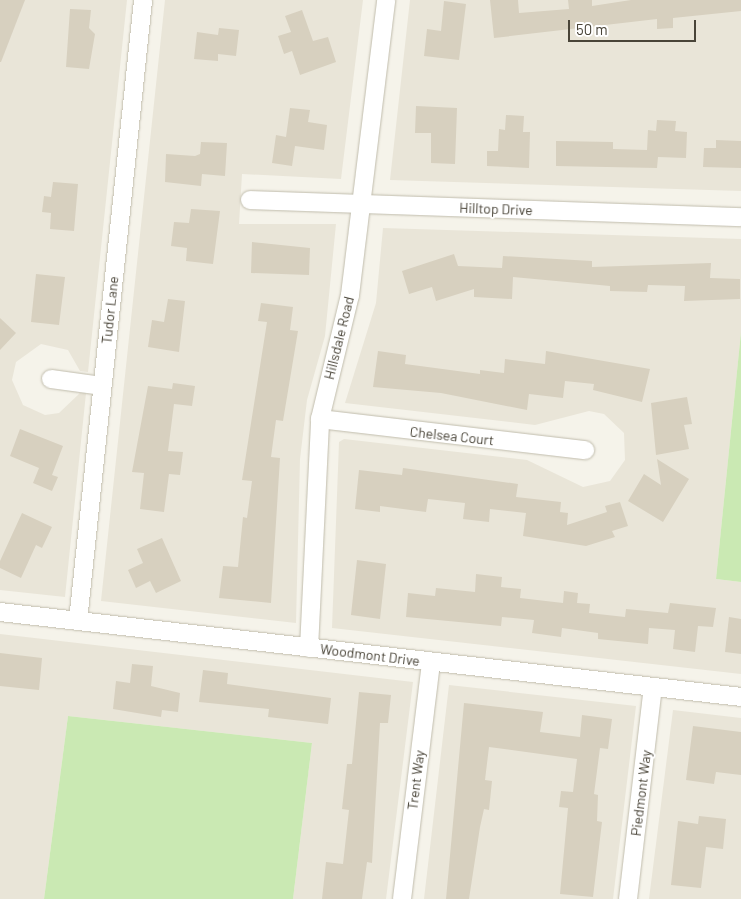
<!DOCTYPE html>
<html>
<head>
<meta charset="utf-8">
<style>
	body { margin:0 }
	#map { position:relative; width:741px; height:899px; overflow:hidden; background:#f5f3ea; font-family:Barlow,sans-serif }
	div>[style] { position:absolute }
	.residential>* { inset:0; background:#e9e5d8 }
	.green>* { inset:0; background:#cae9b3 }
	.building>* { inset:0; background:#d7d0bf }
	.roads { filter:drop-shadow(0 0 1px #c0bcac) drop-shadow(0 0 1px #c0bcac) }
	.minor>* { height:18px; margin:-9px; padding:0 9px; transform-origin:9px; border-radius:9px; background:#fff }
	span { translate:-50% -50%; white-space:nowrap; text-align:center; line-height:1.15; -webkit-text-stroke:4px #fff; paint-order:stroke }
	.street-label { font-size:14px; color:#494438 }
	.scale { position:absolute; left:568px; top:20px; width:128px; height:22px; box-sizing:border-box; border:2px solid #494438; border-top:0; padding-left:6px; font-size:15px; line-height:18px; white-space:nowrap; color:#494438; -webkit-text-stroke:4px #fff; paint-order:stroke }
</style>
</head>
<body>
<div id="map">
	<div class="residential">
		<i style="clip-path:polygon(0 0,127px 0,88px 372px,80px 371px,68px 350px,41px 344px,16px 362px,12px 380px,23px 405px,45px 415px,59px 413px,80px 393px,86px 393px,65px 597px,0 590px)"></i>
		<i style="clip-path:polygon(165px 0,363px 0,341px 179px,242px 174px,239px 224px,336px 224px,325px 336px,307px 400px,300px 459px,296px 623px,101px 601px)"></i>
		<i style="clip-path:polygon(410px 0,741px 0,741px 191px,390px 180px)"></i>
		<i style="clip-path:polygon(383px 228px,741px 239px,741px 332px,716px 579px,741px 582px,741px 674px,332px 628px,339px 442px,344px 439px,527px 460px,583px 487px,610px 481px,625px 460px,624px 433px,604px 414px,589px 411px,535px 425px,345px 403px,376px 303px)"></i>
		<i style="clip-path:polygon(0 634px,413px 682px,386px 899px,293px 899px,312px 743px,68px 716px,44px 899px,0 899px)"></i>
		<i style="clip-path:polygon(449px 685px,636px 706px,613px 899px,424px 899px)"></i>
		<i style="clip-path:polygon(673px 710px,741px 718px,741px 899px,649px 899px)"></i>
	</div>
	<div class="green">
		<i style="clip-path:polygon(741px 332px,741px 582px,716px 579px)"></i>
		<i style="clip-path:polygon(68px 716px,312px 743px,293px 899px,44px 899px)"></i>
	</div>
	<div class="building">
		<i style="clip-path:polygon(0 0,25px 0,1px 62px,0 62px)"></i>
		<i style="clip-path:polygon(490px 0,518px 0,519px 13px,569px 9px,568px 0,592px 0,592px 6px,631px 0,741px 0,741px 11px,673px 18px,673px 28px,657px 29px,657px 19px,494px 38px)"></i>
		<i style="clip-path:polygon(444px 1px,466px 4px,459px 60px,424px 56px,427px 29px,441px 31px)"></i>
		<i style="clip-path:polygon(70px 9px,91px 10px,89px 28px,95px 34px,89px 69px,66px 67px)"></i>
		<i style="clip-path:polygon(302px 10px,313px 41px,328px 37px,336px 62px,300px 75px,292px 51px,284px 54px,278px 36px,291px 32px,285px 16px)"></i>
		<i style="clip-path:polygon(219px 28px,239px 30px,236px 56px,218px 54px,218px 61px,194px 59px,197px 32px,218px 35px)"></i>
		<i style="clip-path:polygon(416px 106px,457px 108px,455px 164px,431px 163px,431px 133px,415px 133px)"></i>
		<i style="clip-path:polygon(290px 108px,310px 110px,308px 122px,327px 125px,324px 150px,295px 146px,292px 166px,272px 163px,276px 135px,286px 137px)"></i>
		<i style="clip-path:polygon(506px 115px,524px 116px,523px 132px,530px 132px,529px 168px,487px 166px,487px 151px,498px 151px,499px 129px,505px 130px)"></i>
		<i style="clip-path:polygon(657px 120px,676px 121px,675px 131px,687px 132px,686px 158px,658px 157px,657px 168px,556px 166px,556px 141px,613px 142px,613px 149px,647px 150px,648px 130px,656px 131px)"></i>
		<i style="clip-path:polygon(716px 140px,741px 141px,741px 168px,703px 167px,704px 148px,716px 148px)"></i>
		<i style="clip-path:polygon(201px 142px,227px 143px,225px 176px,202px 174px,201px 186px,165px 182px,166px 154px,195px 156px,200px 154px)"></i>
		<i style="clip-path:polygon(53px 182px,78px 184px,74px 231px,50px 229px,51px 213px,42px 212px,44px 196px,51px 197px)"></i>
		<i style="clip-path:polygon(191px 209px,220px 211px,213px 264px,186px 261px,187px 248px,171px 246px,174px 222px,189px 223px)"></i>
		<i style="clip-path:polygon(252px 242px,310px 248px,309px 275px,251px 273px)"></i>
		<i style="clip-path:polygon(454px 254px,458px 266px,502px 268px,503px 256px,592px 261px,592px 267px,711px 263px,710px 278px,740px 279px,740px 299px,684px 301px,685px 286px,648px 285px,647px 292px,610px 291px,610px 286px,513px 277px,512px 299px,474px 297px,474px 289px,436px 301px,432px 287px,409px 294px,402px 271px)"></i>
		<i style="clip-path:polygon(36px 274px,65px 277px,59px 325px,31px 322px)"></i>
		<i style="clip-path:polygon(168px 299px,185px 301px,179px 352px,148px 347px,152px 320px,164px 322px)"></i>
		<i style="clip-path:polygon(261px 303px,293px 307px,290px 330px,298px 331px,283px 421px,276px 420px,271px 457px,280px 458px,271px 603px,219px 598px,223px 566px,238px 567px,243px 517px,247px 518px,252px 481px,242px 480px,267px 322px,258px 321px)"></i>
		<i style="clip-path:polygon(0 318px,16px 333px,0 350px)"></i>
		<i style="clip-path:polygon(378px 351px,406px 355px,405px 364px,480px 374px,480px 370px,504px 373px,505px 359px,545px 364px,546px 351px,650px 369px,642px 402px,593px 390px,594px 384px,565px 381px,563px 398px,529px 394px,527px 410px,441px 393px,373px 387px)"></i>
		<i style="clip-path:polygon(173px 383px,195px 386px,192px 406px,174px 404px,168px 451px,183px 452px,180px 475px,169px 474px,164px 512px,140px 509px,144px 473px,132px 472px,148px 386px,172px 389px)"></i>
		<i style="clip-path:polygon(687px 397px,692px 424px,684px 425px,689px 449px,656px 455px,651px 403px)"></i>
		<i style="clip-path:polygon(20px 429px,63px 446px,52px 475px,58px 477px,52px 491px,33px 483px,39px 468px,10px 456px)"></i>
		<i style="clip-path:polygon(657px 459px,689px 479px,663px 522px,628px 501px,644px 474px,661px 485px)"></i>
		<i style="clip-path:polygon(403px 468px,518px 484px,516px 497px,561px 502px,560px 512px,568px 513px,567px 525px,607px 512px,605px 506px,620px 502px,628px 526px,612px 531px,615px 537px,586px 546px,523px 536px,526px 513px,490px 509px,489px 522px,463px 519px,465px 503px,428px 499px,426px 512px,380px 506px,380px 512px,355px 509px,359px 470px,402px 475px)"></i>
		<i style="clip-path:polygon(22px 513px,52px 527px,42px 548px,36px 545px,21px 578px,0 568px,0 561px)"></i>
		<i style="clip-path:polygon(162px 538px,181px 581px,156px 593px,150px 581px,136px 588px,128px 570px,143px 563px,137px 549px)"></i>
		<i style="clip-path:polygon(357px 560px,386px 564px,380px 619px,351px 615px)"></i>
		<i style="clip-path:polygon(476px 574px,502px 577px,501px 587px,521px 589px,520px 598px,563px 603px,564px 591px,578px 593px,577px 603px,590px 604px,589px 613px,625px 617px,626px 609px,668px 613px,670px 603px,716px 608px,713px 627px,698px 626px,695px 652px,673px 649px,675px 630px,649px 628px,648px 644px,598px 639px,598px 633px,562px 628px,561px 637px,532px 633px,534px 620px,502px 617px,501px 626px,406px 617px,408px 593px,435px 596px,436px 588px,475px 592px)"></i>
		<i style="clip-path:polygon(729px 617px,741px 619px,741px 654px,725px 652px)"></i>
		<i style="clip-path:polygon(0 653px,42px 658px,39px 690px,0 686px)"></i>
		<i style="clip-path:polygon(132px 664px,153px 666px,151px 686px,180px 693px,178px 712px,162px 710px,161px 717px,113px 709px,116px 681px,130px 683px)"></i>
		<i style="clip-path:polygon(203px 670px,228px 673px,227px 684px,331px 698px,328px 724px,268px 717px,269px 709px,199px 702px)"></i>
		<i style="clip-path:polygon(359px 692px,391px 695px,388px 723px,380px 723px,372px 863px,367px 862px,362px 899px,322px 899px,326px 862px,343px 864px,349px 810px,342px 809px,347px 764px,352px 764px)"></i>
		<i style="clip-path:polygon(464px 703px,543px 712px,540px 732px,580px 737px,582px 715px,612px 719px,608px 749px,600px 748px,594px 794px,598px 795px,597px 821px,602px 822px,593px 897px,560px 894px,568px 808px,559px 807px,561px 791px,573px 792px,577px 759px,489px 747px,485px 780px,492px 781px,489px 810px,484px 809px,480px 827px,469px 899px,446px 899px)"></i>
		<i style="clip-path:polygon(693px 726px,741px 732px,741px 775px,716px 772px,714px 784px,686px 780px)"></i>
		<i style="clip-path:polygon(699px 816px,726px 819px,723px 849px,706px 847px,701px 888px,671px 885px,678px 821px,698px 824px)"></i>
	</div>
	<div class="roads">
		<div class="minor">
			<i style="left:250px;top:200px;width:491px;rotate:2deg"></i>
			<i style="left:51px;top:379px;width:51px;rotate:7.8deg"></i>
			<i style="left:320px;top:419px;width:267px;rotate:6.7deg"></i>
			<i style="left:0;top:612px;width:746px;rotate:6.54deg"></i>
			<i style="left:78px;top:621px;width:624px;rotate:-84.02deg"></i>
			<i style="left:309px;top:648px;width:229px;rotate:-87.2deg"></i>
			<i style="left:320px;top:419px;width:128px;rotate:-76.4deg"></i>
			<i style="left:350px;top:295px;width:297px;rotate:-83deg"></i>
			<i style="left:402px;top:899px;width:239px;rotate:-83deg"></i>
			<i style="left:628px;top:899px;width:213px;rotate:-83.3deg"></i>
		</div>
	</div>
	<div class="street-label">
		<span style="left:496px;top:209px;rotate:2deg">Hilltop Drive</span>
		<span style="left:110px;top:310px;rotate:-84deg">Tudor Lane</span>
		<span style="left:339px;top:338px;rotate:-76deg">Hillsdale Road</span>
		<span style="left:452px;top:436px;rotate:6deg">Chelsea Court</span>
		<span style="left:370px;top:655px;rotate:7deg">Woodmont Drive</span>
		<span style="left:416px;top:780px;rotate:-83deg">Trent Way</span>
		<span style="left:641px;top:793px;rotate:-83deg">Piedmont Way</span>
	</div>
	<div class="scale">50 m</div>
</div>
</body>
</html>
